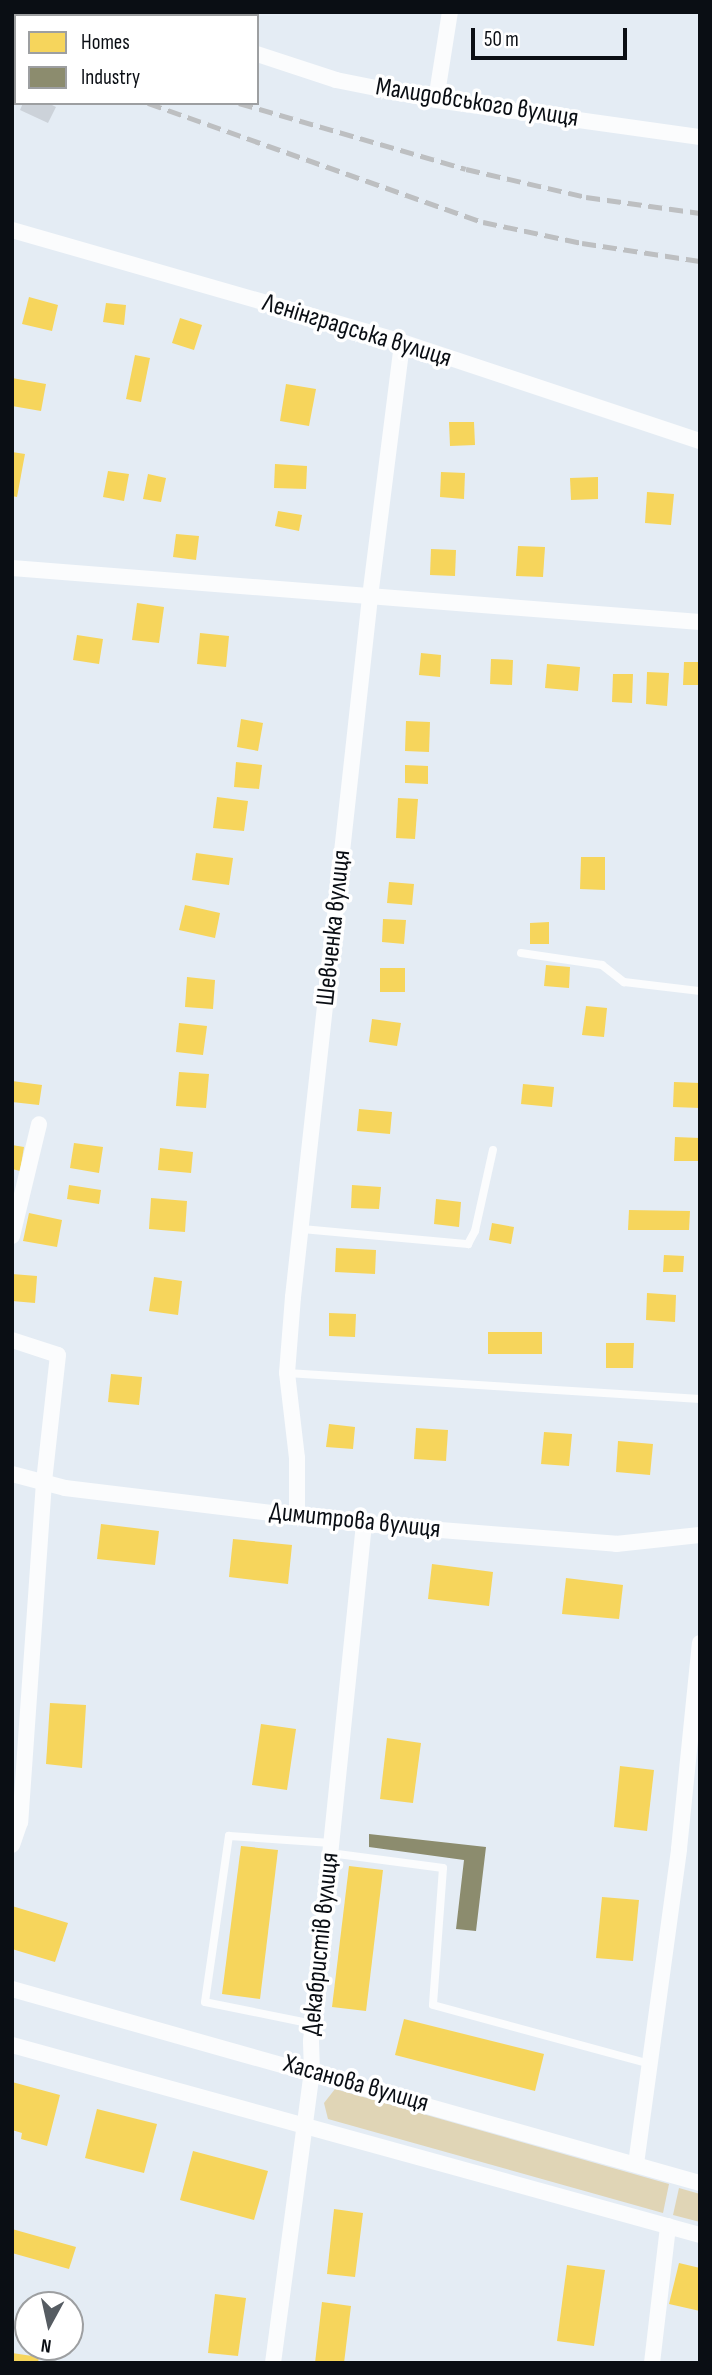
<!DOCTYPE html>
<html>
<head>
<meta charset="utf-8">
<style>
	body { margin:0 }
	#map { position:relative; width:712px; height:2375px; overflow:hidden; background:#e4ecf4; font-family:"Sofia Sans Condensed",sans-serif }
	div>[style] { position:absolute }
	.green>* { inset:0; background:#e0d5b6 }
	.homes>* { inset:0; background:#f6d55c }
	.industry>* { inset:0; background:#8c8c6e }
	.building>* { inset:0; background:#ccd2d9 }
	.lane>* { height:8px; margin:-4px; padding:0 4px; transform-origin:4px; border-radius:4px; background:#fbfcfd }
	.street>* { height:16px; margin:-8px; padding:0 8px; transform-origin:8px; border-radius:8px; background:#fbfcfd }
	.rail>* { height:5px; margin-top:-2.5px; transform-origin:0; background:repeating-linear-gradient(90deg,#bdbfc1 0 14px,transparent 0 21px) }
	span { translate:-50% -50%; white-space:nowrap; text-align:center; line-height:1.15; -webkit-text-stroke:7px #fff; paint-order:stroke }
	.street-label { font-size:26px; color:#0a0e14 }
	.frame { position:absolute; inset:0; border:14px solid #0a0e14; pointer-events:none }
	.legend { position:absolute; left:14px; top:14px; width:245px; height:91px; box-sizing:border-box; background:#fff; border:2px solid #9d9fa1; margin:0; padding:9px 12px; list-style:none; font-size:21px; color:#0a0e14 }
	.legend li { display:flex; align-items:center; gap:14px; height:35px }
	.legend b { width:35px; border:2px solid #9d9fa1 }
	.north { position:absolute; left:14px; top:2291px; width:70px; height:70px; box-sizing:border-box; background:#fff; border:2px solid #9d9fa1; border-radius:50%; rotate:188deg; font-size:19px; font-weight:700; line-height:28px; text-align:center; color:#0a0e14 }
	.north::after { content:''; display:block; margin:auto; width:24px; height:32px; background:#565c62; clip-path:polygon(50% 0,100% 100%,50% 72%,0 100%) }
	.scale { position:absolute; left:471px; top:28px; width:156px; height:32px; box-sizing:border-box; border:4px solid #0a0e14; border-top:0; padding-left:9px; font-size:21px; line-height:24px; white-space:nowrap; color:#0a0e14; -webkit-text-stroke:5px #fff; paint-order:stroke }
</style>
</head>
<body>
<div id="map">
	<div class="green">
		<i style="clip-path:polygon(335px 2089px,669px 2184px,663px 2213px,328px 2119px,324px 2103px)"></i>
		<i style="clip-path:polygon(679px 2188px,700px 2194px,700px 2222px,673px 2215px)"></i>
	</div>
	<div class="homes">
		<i style="clip-path:polygon(29px 297px,58px 305px,52px 331px,22px 324px)"></i>
		<i style="clip-path:polygon(106px 303px,126px 305px,124px 325px,103px 322px)"></i>
		<i style="clip-path:polygon(180px 318px,202px 325px,194px 350px,172px 343px)"></i>
		<i style="clip-path:polygon(135px 355px,150px 358px,141px 402px,126px 399px)"></i>
		<i style="clip-path:polygon(12px 378px,46px 384px,41px 411px,12px 406px)"></i>
		<i style="clip-path:polygon(286px 384px,316px 389px,309px 426px,280px 421px)"></i>
		<i style="clip-path:polygon(449px 422px,474px 422px,475px 445px,450px 446px)"></i>
		<i style="clip-path:polygon(12px 452px,25px 454px,17px 497px,12px 496px)"></i>
		<i style="clip-path:polygon(275px 464px,307px 466px,306px 489px,274px 488px)"></i>
		<i style="clip-path:polygon(108px 471px,129px 474px,124px 501px,103px 497px)"></i>
		<i style="clip-path:polygon(441px 472px,465px 473px,464px 499px,440px 497px)"></i>
		<i style="clip-path:polygon(148px 474px,166px 478px,161px 502px,143px 499px)"></i>
		<i style="clip-path:polygon(598px 477px,598px 499px,571px 500px,570px 478px)"></i>
		<i style="clip-path:polygon(647px 492px,674px 494px,671px 525px,645px 523px)"></i>
		<i style="clip-path:polygon(278px 511px,302px 515px,299px 531px,275px 526px)"></i>
		<i style="clip-path:polygon(176px 534px,199px 536px,196px 560px,173px 557px)"></i>
		<i style="clip-path:polygon(518px 546px,545px 547px,543px 577px,516px 576px)"></i>
		<i style="clip-path:polygon(431px 549px,456px 550px,455px 576px,430px 575px)"></i>
		<i style="clip-path:polygon(137px 603px,164px 607px,159px 643px,132px 640px)"></i>
		<i style="clip-path:polygon(200px 633px,229px 636px,226px 667px,197px 664px)"></i>
		<i style="clip-path:polygon(77px 635px,103px 639px,99px 664px,73px 660px)"></i>
		<i style="clip-path:polygon(421px 653px,441px 655px,440px 677px,419px 675px)"></i>
		<i style="clip-path:polygon(491px 659px,513px 660px,512px 685px,490px 684px)"></i>
		<i style="clip-path:polygon(684px 662px,700px 662px,700px 685px,683px 685px)"></i>
		<i style="clip-path:polygon(547px 664px,580px 667px,578px 691px,545px 688px)"></i>
		<i style="clip-path:polygon(647px 672px,669px 673px,667px 706px,646px 704px)"></i>
		<i style="clip-path:polygon(613px 674px,633px 674px,632px 703px,612px 702px)"></i>
		<i style="clip-path:polygon(241px 719px,263px 723px,258px 751px,237px 747px)"></i>
		<i style="clip-path:polygon(406px 721px,430px 722px,429px 752px,405px 751px)"></i>
		<i style="clip-path:polygon(236px 762px,262px 765px,259px 789px,234px 787px)"></i>
		<i style="clip-path:polygon(405px 765px,428px 766px,428px 784px,405px 783px)"></i>
		<i style="clip-path:polygon(217px 797px,248px 801px,244px 831px,213px 828px)"></i>
		<i style="clip-path:polygon(398px 798px,418px 799px,415px 839px,396px 838px)"></i>
		<i style="clip-path:polygon(196px 853px,233px 858px,229px 885px,192px 880px)"></i>
		<i style="clip-path:polygon(581px 857px,605px 857px,605px 890px,580px 889px)"></i>
		<i style="clip-path:polygon(389px 882px,414px 884px,412px 905px,387px 903px)"></i>
		<i style="clip-path:polygon(185px 905px,220px 913px,215px 938px,179px 930px)"></i>
		<i style="clip-path:polygon(383px 919px,406px 920px,404px 944px,382px 942px)"></i>
		<i style="clip-path:polygon(549px 922px,549px 944px,530px 944px,530px 923px)"></i>
		<i style="clip-path:polygon(546px 965px,570px 967px,569px 988px,544px 986px)"></i>
		<i style="clip-path:polygon(380px 968px,405px 968px,405px 992px,380px 992px)"></i>
		<i style="clip-path:polygon(187px 977px,215px 980px,213px 1009px,185px 1007px)"></i>
		<i style="clip-path:polygon(586px 1006px,607px 1008px,604px 1037px,582px 1035px)"></i>
		<i style="clip-path:polygon(372px 1019px,401px 1023px,397px 1046px,369px 1042px)"></i>
		<i style="clip-path:polygon(179px 1023px,207px 1026px,203px 1055px,176px 1052px)"></i>
		<i style="clip-path:polygon(179px 1072px,209px 1074px,206px 1108px,176px 1106px)"></i>
		<i style="clip-path:polygon(12px 1081px,42px 1085px,39px 1105px,12px 1102px)"></i>
		<i style="clip-path:polygon(674px 1082px,700px 1083px,700px 1108px,673px 1107px)"></i>
		<i style="clip-path:polygon(523px 1084px,554px 1087px,552px 1107px,521px 1104px)"></i>
		<i style="clip-path:polygon(359px 1109px,392px 1112px,390px 1134px,357px 1131px)"></i>
		<i style="clip-path:polygon(675px 1137px,700px 1138px,700px 1161px,674px 1161px)"></i>
		<i style="clip-path:polygon(74px 1143px,103px 1147px,99px 1173px,70px 1168px)"></i>
		<i style="clip-path:polygon(12px 1145px,24px 1147px,20px 1171px,12px 1169px)"></i>
		<i style="clip-path:polygon(160px 1148px,193px 1152px,191px 1173px,158px 1170px)"></i>
		<i style="clip-path:polygon(69px 1185px,101px 1190px,99px 1204px,67px 1199px)"></i>
		<i style="clip-path:polygon(352px 1185px,381px 1187px,379px 1209px,351px 1208px)"></i>
		<i style="clip-path:polygon(151px 1198px,187px 1201px,185px 1232px,149px 1229px)"></i>
		<i style="clip-path:polygon(436px 1199px,461px 1202px,459px 1227px,434px 1224px)"></i>
		<i style="clip-path:polygon(629px 1210px,690px 1211px,689px 1230px,628px 1230px)"></i>
		<i style="clip-path:polygon(29px 1213px,62px 1220px,57px 1247px,23px 1241px)"></i>
		<i style="clip-path:polygon(492px 1223px,514px 1227px,511px 1244px,489px 1240px)"></i>
		<i style="clip-path:polygon(336px 1248px,376px 1250px,375px 1274px,335px 1272px)"></i>
		<i style="clip-path:polygon(664px 1255px,684px 1256px,683px 1272px,663px 1272px)"></i>
		<i style="clip-path:polygon(12px 1274px,37px 1276px,35px 1303px,12px 1301px)"></i>
		<i style="clip-path:polygon(154px 1277px,182px 1281px,178px 1315px,149px 1311px)"></i>
		<i style="clip-path:polygon(647px 1293px,676px 1295px,675px 1322px,646px 1320px)"></i>
		<i style="clip-path:polygon(329px 1313px,356px 1314px,355px 1337px,329px 1336px)"></i>
		<i style="clip-path:polygon(488px 1332px,542px 1332px,542px 1354px,488px 1354px)"></i>
		<i style="clip-path:polygon(606px 1343px,634px 1343px,633px 1368px,606px 1368px)"></i>
		<i style="clip-path:polygon(111px 1374px,142px 1377px,139px 1405px,108px 1402px)"></i>
		<i style="clip-path:polygon(329px 1424px,355px 1427px,353px 1449px,326px 1447px)"></i>
		<i style="clip-path:polygon(416px 1428px,448px 1430px,446px 1461px,414px 1459px)"></i>
		<i style="clip-path:polygon(544px 1432px,572px 1434px,569px 1466px,541px 1464px)"></i>
		<i style="clip-path:polygon(618px 1441px,653px 1444px,650px 1475px,616px 1472px)"></i>
		<i style="clip-path:polygon(101px 1524px,159px 1531px,155px 1565px,97px 1559px)"></i>
		<i style="clip-path:polygon(233px 1539px,292px 1545px,288px 1584px,229px 1577px)"></i>
		<i style="clip-path:polygon(432px 1564px,493px 1572px,489px 1606px,428px 1599px)"></i>
		<i style="clip-path:polygon(566px 1578px,623px 1585px,619px 1619px,562px 1614px)"></i>
		<i style="clip-path:polygon(50px 1703px,86px 1705px,82px 1768px,46px 1764px)"></i>
		<i style="clip-path:polygon(261px 1724px,296px 1729px,287px 1790px,252px 1785px)"></i>
		<i style="clip-path:polygon(387px 1738px,421px 1743px,413px 1803px,380px 1799px)"></i>
		<i style="clip-path:polygon(620px 1766px,654px 1770px,647px 1831px,614px 1827px)"></i>
		<i style="clip-path:polygon(241px 1846px,278px 1850px,260px 1999px,222px 1994px)"></i>
		<i style="clip-path:polygon(349px 1866px,383px 1870px,366px 2011px,332px 2007px)"></i>
		<i style="clip-path:polygon(602px 1897px,639px 1900px,633px 1961px,596px 1958px)"></i>
		<i style="clip-path:polygon(12px 1906px,68px 1923px,55px 1962px,12px 1949px)"></i>
		<i style="clip-path:polygon(404px 2019px,544px 2054px,535px 2091px,395px 2055px)"></i>
		<i style="clip-path:polygon(12px 2082px,60px 2095px,47px 2146px,21px 2139px,22px 2133px,12px 2130px)"></i>
		<i style="clip-path:polygon(97px 2109px,157px 2124px,144px 2173px,85px 2158px)"></i>
		<i style="clip-path:polygon(193px 2151px,268px 2171px,254px 2220px,180px 2200px)"></i>
		<i style="clip-path:polygon(334px 2209px,363px 2213px,355px 2277px,327px 2274px)"></i>
		<i style="clip-path:polygon(12px 2229px,76px 2247px,69px 2269px,12px 2253px)"></i>
		<i style="clip-path:polygon(679px 2263px,700px 2268px,700px 2311px,669px 2304px)"></i>
		<i style="clip-path:polygon(567px 2265px,605px 2270px,594px 2346px,557px 2341px)"></i>
		<i style="clip-path:polygon(215px 2294px,246px 2298px,238px 2356px,208px 2353px)"></i>
		<i style="clip-path:polygon(322px 2302px,351px 2306px,344px 2363px,315px 2363px)"></i>
		<i style="clip-path:polygon(12px 2353px,39px 2357px,38px 2363px,12px 2363px)"></i>
	</div>
	<div class="industry">
		<i style="clip-path:polygon(369px 1834px,486px 1847px,476px 1931px,456px 1929px,464px 1860px,369px 1847px)"></i>
	</div>
	<div class="building">
		<i style="clip-path:polygon(23px 103px,48px 103px,56px 107px,48px 123px,20px 110px)"></i>
	</div>
	<div class="lane">
		<i style="left:521px;top:953px;width:82px;rotate:8.4deg"></i>
		<i style="left:602px;top:965px;width:28px;rotate:38deg"></i>
		<i style="left:624px;top:982px;width:77px;rotate:6.8deg"></i>
		<i style="left:302px;top:1229px;width:167px;rotate:5.2deg"></i>
		<i style="left:468px;top:1244px;width:15px;rotate:-62deg"></i>
		<i style="left:475px;top:1231px;width:83px;rotate:-77.5deg"></i>
		<i style="left:287px;top:1373px;width:414px;rotate:3.6deg"></i>
		<i style="left:330px;top:1853px;width:114px;rotate:7.6deg"></i>
		<i style="left:443px;top:1868px;width:137px;rotate:94.2deg"></i>
		<i style="left:433px;top:2005px;width:225px;rotate:15.2deg"></i>
		<i style="left:313px;top:2024px;width:110px;rotate:-168.5deg"></i>
		<i style="left:205px;top:2002px;width:168px;rotate:-81.8deg"></i>
		<i style="left:229px;top:1836px;width:102px;rotate:3.9deg"></i>
	</div>
	<div class="street">
		<i style="left:132px;top:12px;width:12px;rotate:20deg"></i>
		<i style="left:257px;top:54px;width:83px;rotate:18.2deg"></i>
		<i style="left:336px;top:80px;width:102px;rotate:11.3deg"></i>
		<i style="left:436px;top:100px;width:267px;rotate:8deg"></i>
		<i style="left:436px;top:100px;width:89px;rotate:-81deg"></i>
		<i style="left:12px;top:230px;width:406px;rotate:16deg"></i>
		<i style="left:402px;top:342px;width:314px;rotate:18.4deg"></i>
		<i style="left:12px;top:568px;width:690px;rotate:4.49deg"></i>
		<i style="left:12px;top:1236px;width:115px;rotate:-76.4deg"></i>
		<i style="left:12px;top:1340px;width:48px;rotate:18.1deg"></i>
		<i style="left:58px;top:1355px;width:128px;rotate:96.3deg"></i>
		<i style="left:44px;top:1482px;width:341px;rotate:94deg"></i>
		<i style="left:20px;top:1822px;width:24px;rotate:109deg"></i>
		<i style="left:12px;top:1474px;width:55px;rotate:14.8deg"></i>
		<i style="left:65px;top:1488px;width:301px;rotate:6.9deg"></i>
		<i style="left:364px;top:1524px;width:253px;rotate:4.5deg"></i>
		<i style="left:616px;top:1544px;width:84px;rotate:-6.1deg"></i>
		<i style="left:297px;top:1515px;width:57px;rotate:-90deg"></i>
		<i style="left:297px;top:1458px;width:86px;rotate:-96.7deg"></i>
		<i style="left:287px;top:1373px;width:76px;rotate:-85.5deg"></i>
		<i style="left:293px;top:1297px;width:704px;rotate:-83.72deg"></i>
		<i style="left:370px;top:597px;width:257px;rotate:-82.8deg"></i>
		<i style="left:12px;top:1989px;width:715px;rotate:15.75deg"></i>
		<i style="left:12px;top:2045px;width:714px;rotate:15.44deg"></i>
		<i style="left:636px;top:2164px;width:318px;rotate:-82.2deg"></i>
		<i style="left:679px;top:1849px;width:207px;rotate:-84.2deg"></i>
		<i style="left:273px;top:2363px;width:295px;rotate:-82.4deg"></i>
		<i style="left:312px;top:2071px;width:30px;rotate:-92deg"></i>
		<i style="left:311px;top:2041px;width:520px;rotate:-84.15deg"></i>
		<i style="left:652px;top:2363px;width:138px;rotate:-83.3deg"></i>
	</div>
	<div class="rail">
		<i style="left:12px;top:33px;width:4px;rotate:14deg"></i>
		<i style="left:12px;top:57px;width:4px;rotate:14deg"></i>
		<i style="left:148px;top:103px;width:356px;rotate:19.6deg"></i>
		<i style="left:483px;top:222px;width:101px;rotate:12deg"></i>
		<i style="left:582px;top:243px;width:119px;rotate:8.7deg"></i>
		<i style="left:239px;top:103px;width:236px;rotate:16.2deg"></i>
		<i style="left:466px;top:169px;width:123px;rotate:13.1deg"></i>
		<i style="left:586px;top:197px;width:115px;rotate:8deg"></i>
	</div>
	<div class="street-label">
		<span style="left:477px;top:103px;rotate:9deg">Малидовського вулиця</span>
		<span style="left:357px;top:331px;rotate:17deg">Ленінградська вулиця</span>
		<span style="left:334px;top:928px;rotate:-84deg">Шевченка вулиця</span>
		<span style="left:355px;top:1521px;rotate:6deg">Димитрова вулиця</span>
		<span style="left:321px;top:1944px;rotate:-84deg">Декабристів вулиця</span>
		<span style="left:356px;top:2084px;rotate:16deg">Хасанова вулиця</span>
	</div>
	<div class="frame"></div>
	<ul class="legend">
	<li><b style="height:19px;background:#f6d55c"></b>Homes</li>
	<li><b style="height:19px;background:#8c8c6e"></b>Industry</li>
	</ul>
	<div class="north">N</div>
	<div class="scale">50 m</div>
</div>
</body>
</html>
